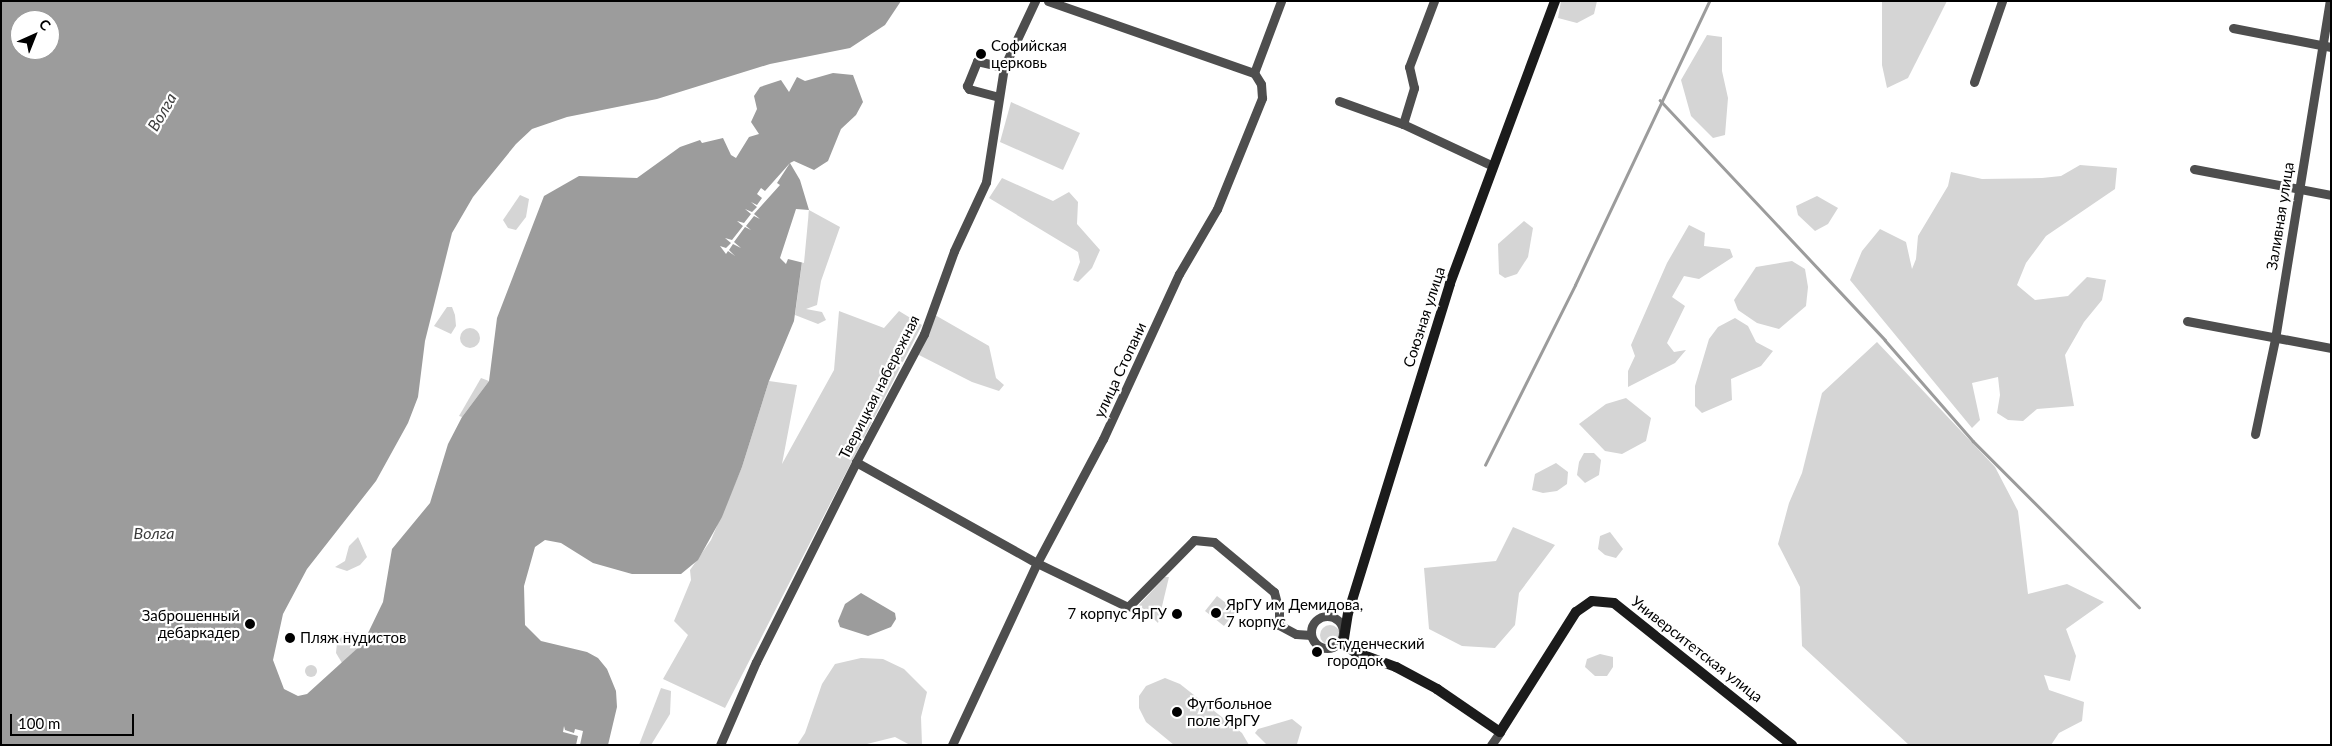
<!DOCTYPE html>
<html>
<head>
<meta charset="utf-8">
<style>
	body { margin:0 }
	#map { position:relative; width:2332px; height:746px; overflow:hidden; background:#fff; font-family:Lato,sans-serif }
	div>[style] { position:absolute }
	.green>* { inset:0; background:#d5d5d5 }
	.round { border-radius:50% }
	.water>* { inset:0; background:#9c9c9c }
	.pier>* { inset:0; background:#fff }
	.stream>* { height:2.5px; margin:-1.25px; padding:0 1.25px; transform-origin:1.25px; border-radius:1.25px; background:#9c9c9c }
	.street>* { height:9px; margin:-4.5px; padding:0 4.5px; transform-origin:4.5px; border-radius:4.5px; background:#4e4e4e }
	.street>.ring { margin:-4.5px; padding:0; box-sizing:content-box; background:none; border:9px solid #4e4e4e; border-radius:50% }
	.secondary>* { height:10px; margin:-5px; padding:0 5px; transform-origin:5px; border-radius:5px; background:#1b1b1b }
	.dots>* { width:14px; height:14px; translate:-50% -50%; box-sizing:border-box; border:2px solid #fff; border-radius:50% }
	span { translate:-50% -50%; white-space:nowrap; text-align:center; line-height:1.15; -webkit-text-stroke:4.5px #fff; paint-order:stroke }
	.poi-label { font-size:15px; color:#000 }
	.left { translate:0 -50%; text-align:left }
	.right { translate:-100% -50%; text-align:right }
	.street-label { font-size:15px; color:#000 }
	.water-label { font-size:16px; color:#3d3d3d; font-style:italic }
	.frame { position:absolute; inset:0; border:2px solid #000; pointer-events:none }
	.north { position:absolute; left:10px; top:10px; width:50px; height:50px; box-sizing:border-box; background:#fff; border:1px solid #999; border-radius:50%; rotate:44deg; font-size:14px; font-weight:700; line-height:20px; text-align:center; color:#000 }
	.north::after { content:''; display:block; margin:auto; width:18px; height:22px; background:#000; clip-path:polygon(50% 0,100% 100%,50% 72%,0 100%) }
	.scale { position:absolute; left:10px; top:714px; width:124px; height:22px; box-sizing:border-box; border:2px solid #000; border-top:0; padding-left:6px; font-size:15px; line-height:18px; white-space:nowrap; color:#000; -webkit-text-stroke:4px #fff; paint-order:stroke }
</style>
</head>
<body>
<div id="map">
	<div class="green">
		<i style="clip-path:polygon(1561px 1px,1597px 1px,1594px 14px,1577px 23px,1558px 18px)"></i>
		<i style="clip-path:polygon(1882px 1px,1947px 1px,1908px 78px,1887px 88px,1882px 65px)"></i>
		<i style="clip-path:polygon(1707px 35px,1722px 37px,1722px 71px,1728px 98px,1725px 135px,1713px 138px,1691px 116px,1681px 80px)"></i>
		<i style="clip-path:polygon(1011px 102px,1080px 133px,1063px 170px,1000px 142px)"></i>
		<i style="clip-path:polygon(2080px 165px,2117px 168px,2115px 189px,2046px 236px,2026px 263px,2017px 285px,2035px 300px,2068px 296px,2087px 277px,2106px 280px,2102px 300px,2084px 322px,2065px 355px,2074px 406px,2037px 409px,2023px 421px,2008px 420px,1997px 413px,2000px 395px,1998px 377px,1972px 383px,1980px 420px,1972px 428px,1850px 280px,1862px 251px,1880px 229px,1906px 242px,1912px 269px,1916px 259px,1918px 236px,1948px 186px,1951px 172px,1982px 179px,2042px 178px,2061px 176px)"></i>
		<i style="clip-path:polygon(1002px 178px,1053px 201px,1069px 192px,1078px 202px,1077px 224px,1100px 250px,1092px 268px,1078px 282px,1073px 280px,1080px 262px,1078px 252px,989px 198px)"></i>
		<i style="clip-path:polygon(520px 195px,529px 199px,526px 217px,516px 230px,508px 228px,503px 220px)"></i>
		<i style="clip-path:polygon(1817px 196px,1838px 208px,1828px 224px,1815px 231px,1798px 215px,1796px 206px)"></i>
		<i style="clip-path:polygon(809px 210px,840px 227px,821px 281px,817px 305px,806px 309px,822px 312px,826px 320px,818px 324px,795px 315px)"></i>
		<i style="clip-path:polygon(1524px 221px,1533px 228px,1528px 257px,1517px 274px,1505px 278px,1499px 274px,1498px 244px)"></i>
		<i style="clip-path:polygon(1689px 225px,1705px 233px,1704px 246px,1730px 249px,1733px 257px,1699px 279px,1684px 276px,1672px 297px,1685px 306px,1667px 343px,1674px 352px,1686px 350px,1675px 363px,1628px 387px,1628px 371px,1635px 356px,1631px 345px,1667px 263px)"></i>
		<i style="clip-path:polygon(1792px 261px,1805px 269px,1808px 287px,1806px 306px,1779px 329px,1757px 323px,1738px 310px,1734px 300px,1756px 267px)"></i>
		<i style="clip-path:polygon(447px 307px,452px 307px,455px 315px,456px 326px,451px 334px,434px 326px)"></i>
		<i style="clip-path:polygon(839px 311px,884px 328px,899px 311px,922px 325px,725px 708px,663px 679px,688px 635px,674px 621px,691px 580px,690px 570px,711px 540px,742px 467px,769px 381px,797px 385px,782px 464px,834px 370px)"></i>
		<i style="clip-path:polygon(935px 315px,989px 346px,996px 378px,1004px 385px,999px 391px,972px 382px,917px 354px)"></i>
		<i style="clip-path:polygon(1735px 318px,1748px 326px,1756px 342px,1773px 351px,1761px 366px,1731px 379px,1732px 400px,1702px 413px,1695px 406px,1695px 386px,1709px 339px,1718px 327px)"></i>
		<i class="round" style="left:460px;top:328px;width:20px;height:20px"></i>
		<i style="clip-path:polygon(1877px 342px,1995px 467px,2018px 511px,2028px 594px,2067px 584px,2104px 602px,2066px 629px,2076px 656px,2070px 681px,2044px 675px,2049px 690px,2084px 702px,2082px 721px,2059px 733px,2051px 745px,1909px 745px,1802px 646px,1800px 587px,1778px 544px,1789px 503px,1802px 473px,1822px 393px)"></i>
		<i style="clip-path:polygon(481px 378px,489px 381px,462px 417px,459px 416px)"></i>
		<i style="clip-path:polygon(1626px 398px,1651px 418px,1646px 441px,1622px 454px,1605px 451px,1579px 424px,1606px 404px)"></i>
		<i style="clip-path:polygon(1584px 453px,1594px 453px,1601px 460px,1599px 475px,1585px 483px,1577px 475px,1579px 462px)"></i>
		<i style="clip-path:polygon(1556px 463px,1568px 472px,1567px 484px,1557px 491px,1543px 493px,1532px 490px,1535px 474px)"></i>
		<i style="clip-path:polygon(1513px 527px,1555px 545px,1519px 593px,1515px 625px,1495px 648px,1462px 646px,1429px 629px,1424px 568px,1496px 561px)"></i>
		<i style="clip-path:polygon(1610px 532px,1623px 549px,1616px 558px,1605px 555px,1598px 549px,1600px 536px)"></i>
		<i style="clip-path:polygon(358px 537px,367px 557px,360px 565px,347px 571px,335px 567px,345px 561px,349px 546px)"></i>
		<i style="clip-path:polygon(1165px 577px,1169px 577px,1158px 623px,1139px 605px)"></i>
		<i style="clip-path:polygon(1217px 596px,1236px 611px,1224px 626px,1205px 611px)"></i>
		<i class="round" style="left:1320px;top:625px;width:20px;height:20px"></i>
		<i style="clip-path:polygon(345px 632px,355px 633px,361px 645px,342px 663px,336px 653px,337px 643px)"></i>
		<i style="clip-path:polygon(1600px 654px,1613px 657px,1613px 667px,1607px 676px,1595px 676px,1585px 667px,1587px 659px)"></i>
		<i style="clip-path:polygon(861px 658px,883px 659px,904px 669px,927px 692px,921px 717px,922px 745px,910px 745px,895px 737px,863px 745px,797px 745px,805px 733px,822px 684px,835px 664px)"></i>
		<i class="round" style="left:305px;top:665px;width:12px;height:12px"></i>
		<i style="clip-path:polygon(1165px 678px,1180px 684px,1242px 733px,1249px 745px,1174px 745px,1146px 722px,1139px 708px,1139px 696px,1146px 686px)"></i>
		<i style="clip-path:polygon(661px 688px,671px 691px,670px 714px,651px 745px,639px 745px)"></i>
		<i style="clip-path:polygon(1292px 719px,1302px 727px,1297px 744px,1267px 745px,1255px 733px,1258px 729px)"></i>
	</div>
	<div class="water">
		<i style="clip-path:polygon(evenodd,1px 1px,901px 1px,885px 25px,850px 48px,770px 64px,657px 99px,567px 117px,532px 129px,516px 144px,473px 197px,452px 233px,425px 341px,418px 397px,408px 423px,376px 481px,307px 569px,283px 614px,273px 660px,284px 689px,298px 696px,307px 694px,361px 645px,369px 631px,383px 602px,392px 549px,430px 503px,448px 444px,462px 417px,489px 381px,497px 318px,544px 196px,579px 176px,637px 178px,680px 147px,700px 140px,702px 143px,723px 138px,731px 155px,736px 158px,749px 137px,759px 134px,751px 122px,757px 109px,754px 96px,760px 87px,781px 80px,789px 92px,797px 77px,805px 81px,833px 73px,853px 75px,863px 102px,856px 115px,841px 129px,828px 161px,814px 170px,794px 161px,790px 163px,800px 180px,809px 210px,794px 321px,769px 381px,742px 467px,722px 517px,698px 560px,681px 574px,632px 574px,593px 563px,561px 543px,545px 540px,535px 547px,524px 586px,525px 625px,541px 641px,587px 652px,598px 658px,607px 669px,616px 691px,617px 707px,608px 745px,1px 745px,1px 1px,20px 20px,50px 20px,50px 50px,20px 50px,20px 20px)"></i>
		<i style="clip-path:polygon(861px 593px,895px 613px,896px 619px,891px 627px,868px 636px,840px 627px,838px 621px,845px 604px)"></i>
	</div>
	<div class="pier">
		<i style="clip-path:polygon(790px 163px,777px 183px,780px 185px,754px 214px,760px 219px,754px 216px,746px 226px,751px 230px,745px 227px,734px 242px,741px 248px,733px 244px,729px 250px,735px 256px,728px 251px,726px 254px,720px 246px,726px 248px,731px 243px,725px 238px,732px 240px,743px 226px,737px 221px,744px 223px,751px 214px,745px 209px,752px 212px,757px 207px,751px 202px,757px 205px,762px 198px,757px 194px,761px 188px,765px 191px)"></i>
		<i style="clip-path:polygon(796px 209px,809px 210px,804px 263px,788px 259px,786px 264px,780px 258px)"></i>
		<i style="clip-path:polygon(564px 726px,565px 730px,574px 733px,575px 729px,583px 731px,580px 745px,576px 745px,578px 736px,563px 732px)"></i>
	</div>
	<div class="stream">
		<i style="left:1660px;top:100px;width:329px;rotate:46.8deg"></i>
		<i style="left:1885px;top:340px;width:134px;rotate:48.9deg"></i>
		<i style="left:1973px;top:441px;width:235px;rotate:45deg"></i>
		<i style="left:1485px;top:465px;width:201px;rotate:-63.4deg"></i>
		<i style="left:1575px;top:285px;width:314px;rotate:-64.7deg"></i>
	</div>
	<div class="street">
		<i style="left:1048px;top:1px;width:218px;rotate:19.3deg"></i>
		<i style="left:2233px;top:28px;width:100px;rotate:11deg"></i>
		<i style="left:1254px;top:73px;width:77px;rotate:-69.4deg"></i>
		<i style="left:1974px;top:82px;width:86px;rotate:-70.9deg"></i>
		<i style="left:999px;top:97px;width:31px;rotate:-165deg"></i>
		<i style="left:969px;top:89px;width:4px;rotate:-124deg"></i>
		<i style="left:967px;top:86px;width:27px;rotate:-68deg"></i>
		<i style="left:977px;top:61px;width:28px;rotate:13deg"></i>
		<i style="left:1339px;top:101px;width:68px;rotate:19.8deg"></i>
		<i style="left:1403px;top:124px;width:99px;rotate:25deg"></i>
		<i style="left:1403px;top:124px;width:38px;rotate:-73deg"></i>
		<i style="left:1414px;top:88px;width:22px;rotate:-103deg"></i>
		<i style="left:1409px;top:67px;width:71px;rotate:-69.3deg"></i>
		<i style="left:2194px;top:169px;width:139px;rotate:10.7deg"></i>
		<i style="left:2187px;top:321px;width:147px;rotate:10.6deg"></i>
		<i style="left:2255px;top:434px;width:97px;rotate:-78.1deg"></i>
		<i style="left:2275px;top:339px;width:342px;rotate:-80.8deg"></i>
		<i style="left:856px;top:462px;width:207px;rotate:29.2deg"></i>
		<i style="left:1037px;top:563px;width:101px;rotate:25.8deg"></i>
		<i style="left:1128px;top:607px;width:94px;rotate:-45.4deg"></i>
		<i style="left:1194px;top:540px;width:20px;rotate:6deg"></i>
		<i style="left:1214px;top:542px;width:78px;rotate:39.8deg"></i>
		<i style="left:1274px;top:592px;width:20px;rotate:75deg"></i>
		<i style="left:1279px;top:611px;width:14px;rotate:90deg"></i>
		<i style="left:1279px;top:625px;width:19px;rotate:28deg"></i>
		<i style="left:1296px;top:634px;width:15px;rotate:4deg"></i>
		<i class="ring" style="left:1311px;top:616px;width:23px;height:23px"></i>
		<i style="left:720px;top:745px;width:90px;rotate:-66.6deg"></i>
		<i style="left:756px;top:662px;width:224px;rotate:-63.4deg"></i>
		<i style="left:856px;top:462px;width:145px;rotate:-62deg"></i>
		<i style="left:924px;top:334px;width:88px;rotate:-70.1deg"></i>
		<i style="left:954px;top:251px;width:76px;rotate:-65.1deg"></i>
		<i style="left:986px;top:182px;width:116px;rotate:-81.1deg"></i>
		<i style="left:1004px;top:67px;width:73px;rotate:-64.8deg"></i>
		<i style="left:952px;top:745px;width:201px;rotate:-65deg"></i>
		<i style="left:1037px;top:563px;width:140px;rotate:-62deg"></i>
		<i style="left:1103px;top:439px;width:182px;rotate:-65.3deg"></i>
		<i style="left:1179px;top:274px;width:75px;rotate:-59.7deg"></i>
		<i style="left:1217px;top:209px;width:120px;rotate:-67.9deg"></i>
		<i style="left:1262px;top:98px;width:14px;rotate:-94deg"></i>
		<i style="left:1261px;top:84px;width:13px;rotate:-122deg"></i>
		<i style="left:1491px;top:745px;width:16px;rotate:-55deg"></i>
	</div>
	<div class="secondary">
		<i style="left:1555px;top:1px;width:302px;rotate:110.4deg"></i>
		<i style="left:1450px;top:284px;width:344px;rotate:107.2deg"></i>
		<i style="left:1348px;top:613px;width:31px;rotate:99deg"></i>
		<i style="left:1343px;top:644px;width:14px;rotate:34deg"></i>
		<i style="left:1355px;top:652px;width:44px;rotate:20.1deg"></i>
		<i style="left:1396px;top:667px;width:47px;rotate:28.2deg"></i>
		<i style="left:1437px;top:689px;width:76px;rotate:34.3deg"></i>
		<i style="left:1500px;top:732px;width:142px;rotate:-57.7deg"></i>
		<i style="left:1576px;top:612px;width:19px;rotate:-35deg"></i>
		<i style="left:1592px;top:601px;width:22px;rotate:5deg"></i>
		<i style="left:1614px;top:603px;width:228px;rotate:38.6deg"></i>
	</div>
	<div class="dots">
		<i style="left:981px;top:54px;background:#000"></i>
		<i style="left:1216px;top:613px;background:#000"></i>
		<i style="left:1177px;top:614px;background:#000"></i>
		<i style="left:250px;top:624px;background:#000"></i>
		<i style="left:290px;top:638px;background:#000"></i>
		<i style="left:1317px;top:652px;background:#000"></i>
		<i style="left:1177px;top:712px;background:#000"></i>
	</div>
	<div class="poi-label">
		<span class="left" style="left:991px;top:54px">Софийская<br>церковь</span>
		<span class="left" style="left:1226px;top:613px">ЯрГУ им Демидова,<br>7 корпус</span>
		<span class="right" style="left:1167px;top:614px">7 корпус ЯрГУ</span>
		<span class="right" style="left:240px;top:624px">Заброшенный<br>дебаркадер</span>
		<span class="left" style="left:300px;top:638px">Пляж нудистов</span>
		<span class="left" style="left:1327px;top:652px">Студенческий<br>городок</span>
		<span class="left" style="left:1187px;top:712px">Футбольное<br>поле ЯрГУ</span>
	</div>
	<div class="street-label">
		<span style="left:2280px;top:216px;rotate:-81deg">Заливная улица</span>
		<span style="left:1424px;top:317px;rotate:-72deg">Союзная улица</span>
		<span style="left:1120px;top:370px;rotate:-65deg">улица Стопани</span>
		<span style="left:879px;top:387px;rotate:-63deg">Тверицкая набережная</span>
		<span style="left:1697px;top:649px;rotate:38deg">Университетская улица</span>
	</div>
	<div class="water-label">
		<span style="left:162px;top:112px;rotate:-60deg">Волга</span>
		<span style="left:154px;top:533px">Волга</span>
	</div>
	<div class="frame"></div>
	<div class="north">С</div>
	<div class="scale">100 m</div>
</div>
</body>
</html>
